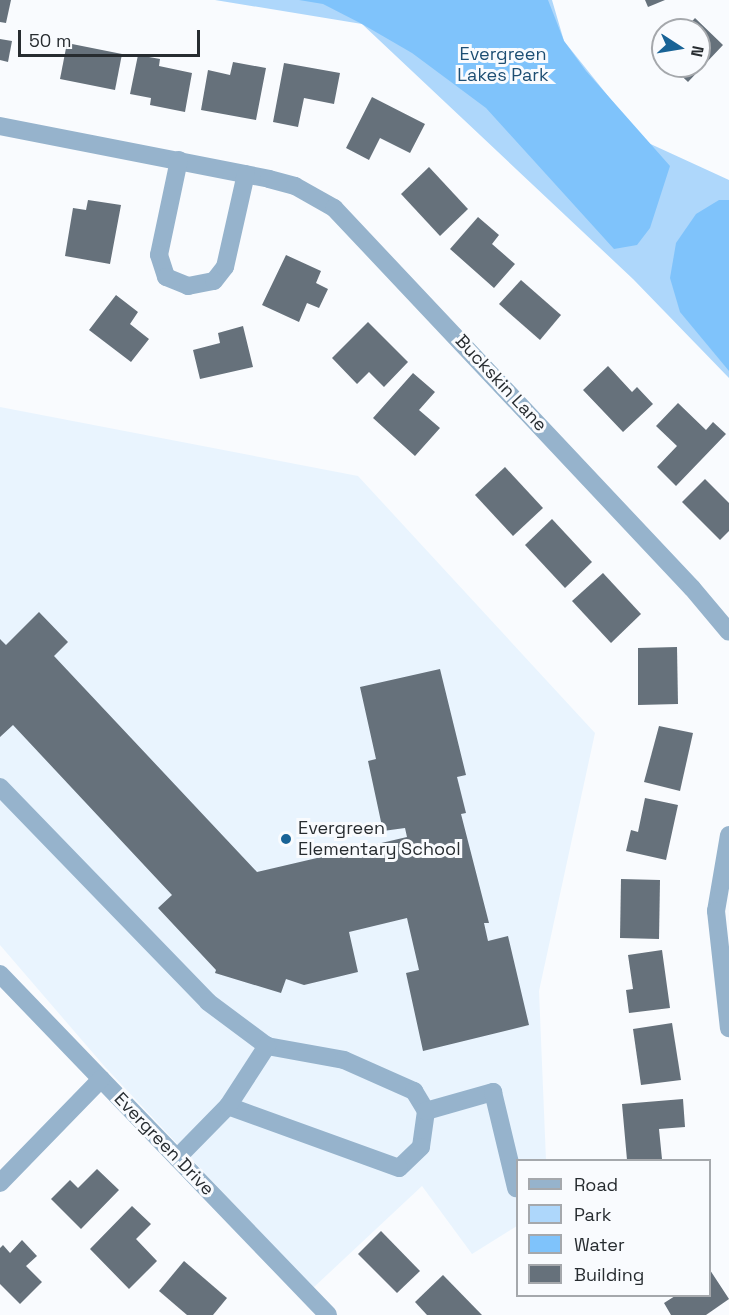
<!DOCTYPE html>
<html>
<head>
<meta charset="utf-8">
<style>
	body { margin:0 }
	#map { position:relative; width:729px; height:1315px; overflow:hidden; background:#f9fbfe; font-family:"Space Grotesk",sans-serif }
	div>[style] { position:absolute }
	.built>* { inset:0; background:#e9f4fe }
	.green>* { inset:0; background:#aed7fb }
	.water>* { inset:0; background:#7fc3fb }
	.building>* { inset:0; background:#66717b }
	.minor>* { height:18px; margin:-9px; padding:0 9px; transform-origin:9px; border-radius:9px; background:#96b3cc }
	.dots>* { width:16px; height:16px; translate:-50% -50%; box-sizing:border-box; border:3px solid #f9fbfe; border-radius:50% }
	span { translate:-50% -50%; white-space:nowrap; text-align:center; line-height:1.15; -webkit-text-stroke:6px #f9fbfe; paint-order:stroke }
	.park-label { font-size:18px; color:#1d4e73 }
	.street-label { font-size:18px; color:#272c30 }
	.poi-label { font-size:18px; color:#272c30 }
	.left { translate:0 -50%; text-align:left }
	.legend { position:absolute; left:516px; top:1159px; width:195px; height:138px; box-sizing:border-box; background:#f9fbfe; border:2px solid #a5a8ac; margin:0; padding:8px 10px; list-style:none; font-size:18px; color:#272c30 }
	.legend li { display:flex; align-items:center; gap:12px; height:30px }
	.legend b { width:30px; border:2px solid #a5a8ac }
	.north { position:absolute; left:651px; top:18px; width:60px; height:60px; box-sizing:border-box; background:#f9fbfe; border:2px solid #a5a8ac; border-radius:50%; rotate:102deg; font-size:16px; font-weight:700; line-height:24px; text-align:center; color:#272c30 }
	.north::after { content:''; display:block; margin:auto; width:21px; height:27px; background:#196396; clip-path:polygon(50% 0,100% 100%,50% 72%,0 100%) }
	.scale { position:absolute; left:18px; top:30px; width:182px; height:27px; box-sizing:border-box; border:3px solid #272c30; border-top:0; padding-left:8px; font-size:18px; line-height:21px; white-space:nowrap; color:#272c30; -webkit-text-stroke:4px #f9fbfe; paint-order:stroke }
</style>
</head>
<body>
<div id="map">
	<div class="built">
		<i style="clip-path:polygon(0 407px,358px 476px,595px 733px,539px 991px,546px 1160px,518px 1160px,517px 1226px,472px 1254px,422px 1186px,313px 1288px,105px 1067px,0 945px)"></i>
	</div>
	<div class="green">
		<i style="clip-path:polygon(215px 0,552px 0,564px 41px,644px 141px,729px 180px,729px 378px,633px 279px,362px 24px)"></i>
	</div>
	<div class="water">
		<i style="clip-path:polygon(299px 0,548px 0,564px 41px,586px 71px,670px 166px,650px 228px,637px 245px,614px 249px,486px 108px,412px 53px,362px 24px,323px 4px)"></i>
		<i style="clip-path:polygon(719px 200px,729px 200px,729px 371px,680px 312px,670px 278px,676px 243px,696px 214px)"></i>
	</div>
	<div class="building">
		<i style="clip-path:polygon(0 0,11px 0,6px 23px,0 22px)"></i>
		<i style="clip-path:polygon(645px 0,665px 0,648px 7px)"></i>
		<i style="clip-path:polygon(695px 18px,723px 45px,688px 82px,671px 66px,699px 66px,699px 30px,684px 30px)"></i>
		<i style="clip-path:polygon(0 39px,12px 41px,8px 62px,0 60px)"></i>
		<i style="clip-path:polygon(67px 43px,122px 54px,115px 90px,60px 79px)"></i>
		<i style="clip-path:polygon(138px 55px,160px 59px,159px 66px,192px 73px,185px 112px,150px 105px,151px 98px,130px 94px)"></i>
		<i style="clip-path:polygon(233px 62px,266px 68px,256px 120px,201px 110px,208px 70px,230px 75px)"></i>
		<i style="clip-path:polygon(284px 63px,340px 73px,334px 104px,304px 98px,298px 127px,273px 122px)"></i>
		<i style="clip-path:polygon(372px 97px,425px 124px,410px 153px,380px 138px,369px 160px,346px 148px)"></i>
		<i style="clip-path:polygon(429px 167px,468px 209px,440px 236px,401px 194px)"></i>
		<i style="clip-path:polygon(88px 200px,121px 205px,110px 264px,65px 256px,73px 208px,86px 210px)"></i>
		<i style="clip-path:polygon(478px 217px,499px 235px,492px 244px,515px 264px,494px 288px,450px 249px)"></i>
		<i style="clip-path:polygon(286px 255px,321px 271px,316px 283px,328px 289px,319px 308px,307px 303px,299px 322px,262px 305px)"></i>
		<i style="clip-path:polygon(521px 280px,561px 315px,540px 340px,499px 304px)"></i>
		<i style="clip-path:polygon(116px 295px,138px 312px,130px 324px,149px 339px,131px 362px,89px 330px)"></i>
		<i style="clip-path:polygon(368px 322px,408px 362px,384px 387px,369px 372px,357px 384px,332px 358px)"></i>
		<i style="clip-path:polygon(243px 326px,253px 367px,200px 379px,193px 350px,220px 343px,218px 333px)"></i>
		<i style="clip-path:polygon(608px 366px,632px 392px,637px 387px,653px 404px,623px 432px,583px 390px)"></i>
		<i style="clip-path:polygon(413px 373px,435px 392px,419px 410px,440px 428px,415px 456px,373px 418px)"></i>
		<i style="clip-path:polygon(678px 403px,706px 430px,713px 422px,726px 434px,676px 486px,657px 467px,677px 446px,656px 426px)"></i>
		<i style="clip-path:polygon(505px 467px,543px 508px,513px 536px,475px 495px)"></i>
		<i style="clip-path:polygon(705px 479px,729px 503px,729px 531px,720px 540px,682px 502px)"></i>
		<i style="clip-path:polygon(552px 519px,592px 562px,565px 588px,525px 545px)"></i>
		<i style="clip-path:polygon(603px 573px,641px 614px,611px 643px,572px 601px)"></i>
		<i style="clip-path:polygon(39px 612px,68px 642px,54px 656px,257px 872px,407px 837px,405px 828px,383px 831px,368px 761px,376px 759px,360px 687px,440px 669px,466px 775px,457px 777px,466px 813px,461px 814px,489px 923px,484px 923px,488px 941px,508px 936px,529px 1025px,423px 1051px,406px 973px,419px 970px,407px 918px,349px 932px,358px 972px,304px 985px,286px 979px,281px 993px,215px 973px,216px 970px,158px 908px,172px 895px,13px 725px,0 737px,0 639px,6px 645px)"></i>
		<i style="clip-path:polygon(677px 647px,678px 704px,638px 705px,638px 648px)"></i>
		<i style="clip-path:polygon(659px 726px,693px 733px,680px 791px,644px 782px)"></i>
		<i style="clip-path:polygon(645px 798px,678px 805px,666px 860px,626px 851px,631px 830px,638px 832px)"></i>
		<i style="clip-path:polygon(621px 879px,660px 880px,659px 939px,620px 938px)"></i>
		<i style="clip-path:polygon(662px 950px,670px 1008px,629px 1013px,626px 990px,633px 989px,628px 955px)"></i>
		<i style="clip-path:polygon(672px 1023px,681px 1080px,641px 1085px,633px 1029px)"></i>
		<i style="clip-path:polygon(683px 1099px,685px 1127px,659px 1129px,662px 1159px,627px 1160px,622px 1104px)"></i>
		<i style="clip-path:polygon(97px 1169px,119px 1190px,81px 1229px,51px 1199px,70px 1180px,78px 1188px)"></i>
		<i style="clip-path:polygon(132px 1206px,151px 1224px,136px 1239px,157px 1261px,129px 1289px,90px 1249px)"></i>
		<i style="clip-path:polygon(381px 1231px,420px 1271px,397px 1293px,358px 1254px)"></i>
		<i style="clip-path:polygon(22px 1240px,37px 1256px,26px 1266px,42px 1282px,20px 1304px,0 1284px,0 1248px,3px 1245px,10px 1253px)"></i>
		<i style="clip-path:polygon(184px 1261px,227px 1298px,213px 1315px,187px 1315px,159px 1291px)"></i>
		<i style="clip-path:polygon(710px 1270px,729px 1299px,706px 1315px,671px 1315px,664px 1303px,675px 1296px,710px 1296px)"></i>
		<i style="clip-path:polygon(443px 1275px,482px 1315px,427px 1315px,415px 1302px)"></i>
	</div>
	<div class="minor">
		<i style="left:0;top:126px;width:274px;rotate:11.1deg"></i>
		<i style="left:269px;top:179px;width:27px;rotate:15deg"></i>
		<i style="left:295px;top:186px;width:45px;rotate:29.4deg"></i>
		<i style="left:334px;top:208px;width:522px;rotate:46.71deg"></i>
		<i style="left:692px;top:588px;width:57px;rotate:49.9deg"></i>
		<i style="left:179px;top:160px;width:97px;rotate:101.9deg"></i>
		<i style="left:159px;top:255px;width:23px;rotate:72deg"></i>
		<i style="left:166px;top:277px;width:24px;rotate:22deg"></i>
		<i style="left:188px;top:286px;width:26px;rotate:-11deg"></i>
		<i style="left:214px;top:281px;width:18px;rotate:-52deg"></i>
		<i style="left:225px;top:267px;width:95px;rotate:-77.3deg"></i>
		<i style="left:0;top:787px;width:299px;rotate:45.9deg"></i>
		<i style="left:208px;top:1002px;width:74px;rotate:36.7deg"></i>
		<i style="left:267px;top:1046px;width:78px;rotate:10.3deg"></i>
		<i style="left:344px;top:1060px;width:77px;rotate:23.9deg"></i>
		<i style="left:414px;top:1091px;width:23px;rotate:59deg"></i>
		<i style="left:426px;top:1111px;width:36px;rotate:98deg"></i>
		<i style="left:421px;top:1147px;width:30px;rotate:136deg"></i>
		<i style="left:399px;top:1168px;width:182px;rotate:-160.1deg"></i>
		<i style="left:729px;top:835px;width:77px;rotate:99.7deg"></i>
		<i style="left:716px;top:911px;width:118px;rotate:83.7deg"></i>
		<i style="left:0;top:974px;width:473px;rotate:46.1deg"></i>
		<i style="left:426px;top:1111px;width:70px;rotate:-15.8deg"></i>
		<i style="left:493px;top:1092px;width:99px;rotate:76.5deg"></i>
		<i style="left:177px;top:1158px;width:73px;rotate:-45.6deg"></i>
		<i style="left:228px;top:1106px;width:72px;rotate:-57deg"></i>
		<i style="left:0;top:1183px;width:145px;rotate:-45.8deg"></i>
	</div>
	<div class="dots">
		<i style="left:286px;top:839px;background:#196396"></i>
	</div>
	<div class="park-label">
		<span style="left:503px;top:65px">Evergreen<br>Lakes Park</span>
	</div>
	<div class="street-label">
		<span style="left:501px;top:383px;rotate:47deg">Buckskin Lane</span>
		<span style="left:164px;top:1144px;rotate:46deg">Evergreen Drive</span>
	</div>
	<div class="poi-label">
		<span class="left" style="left:298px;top:839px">Evergreen<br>Elementary School</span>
	</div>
	<ul class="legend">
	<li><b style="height:8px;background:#96b3cc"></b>Road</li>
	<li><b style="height:16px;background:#aed7fb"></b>Park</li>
	<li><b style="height:16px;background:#7fc3fb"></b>Water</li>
	<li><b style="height:16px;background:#66717b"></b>Building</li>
	</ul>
	<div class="north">N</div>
	<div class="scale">50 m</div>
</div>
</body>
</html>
